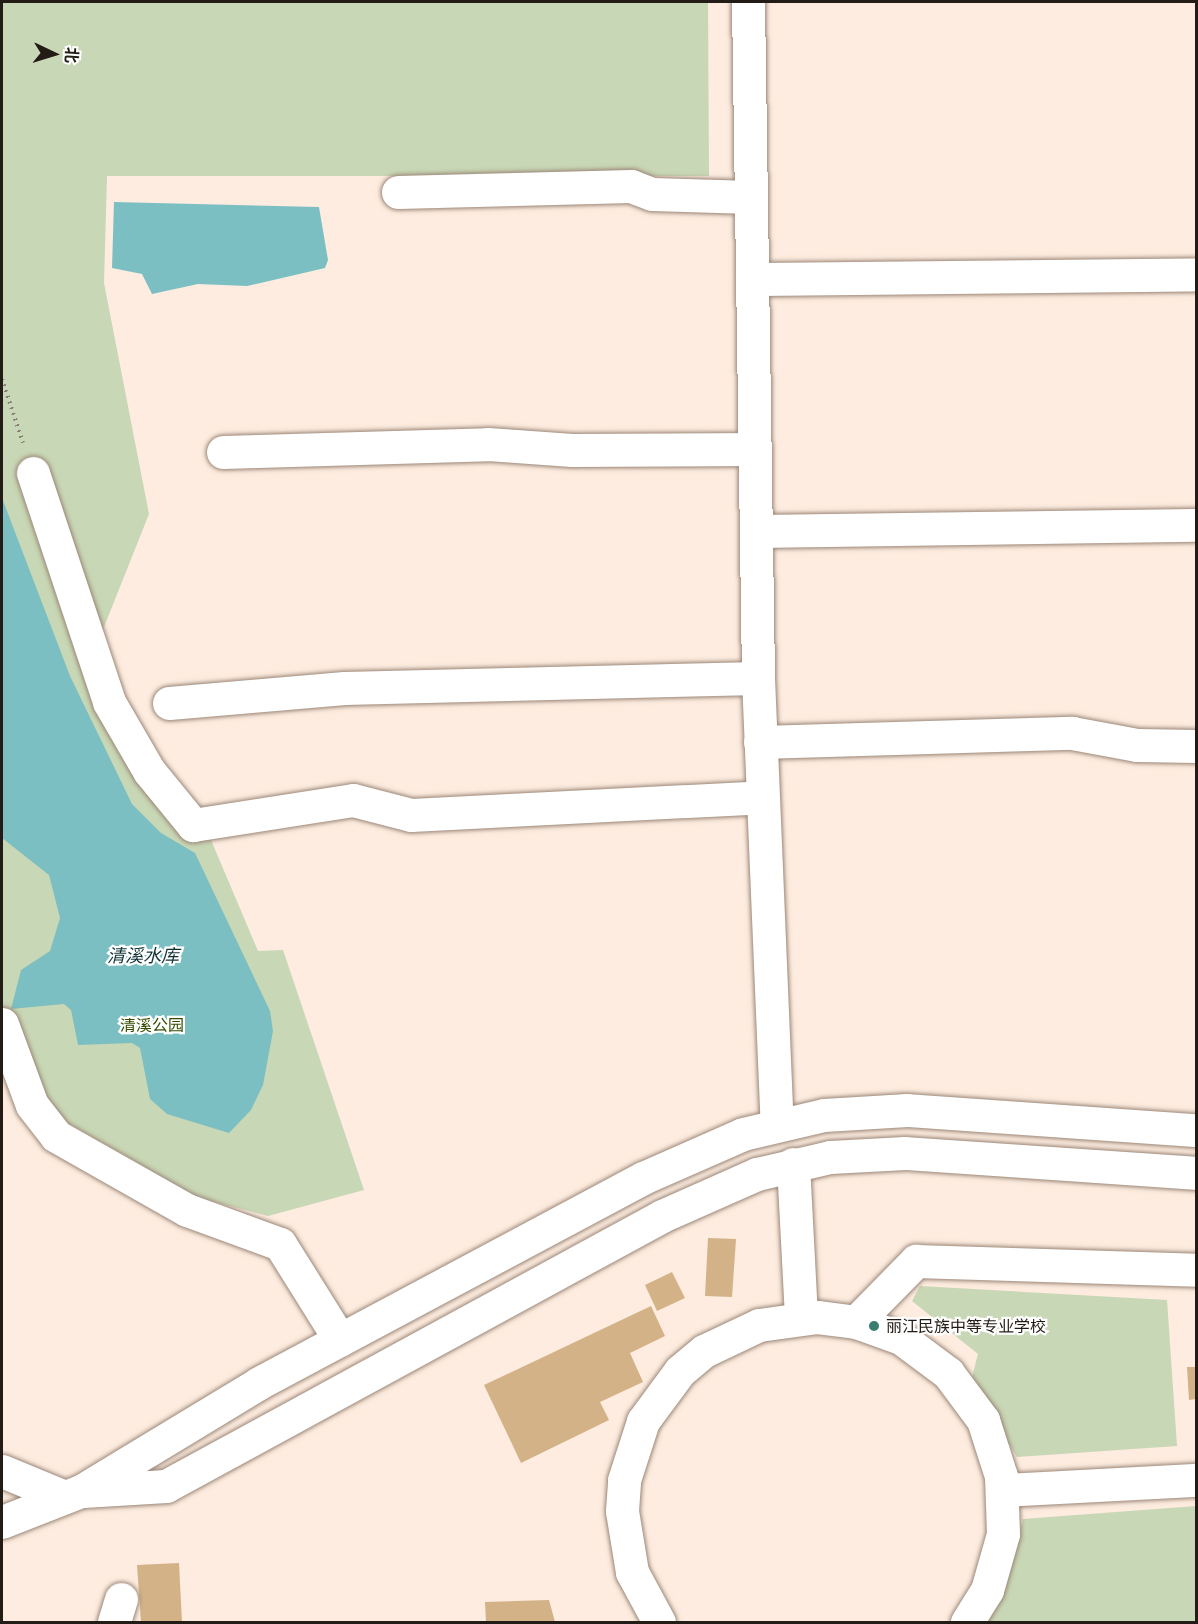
<!DOCTYPE html>
<html>
<head>
<meta charset="utf-8">
<style>
	body { margin:0 }
	#map { position:relative; width:1198px; height:1624px; overflow:hidden; background:#fdecdf; font-family:Barlow,"Noto Sans SC",sans-serif }
	div>[style] { position:absolute }
	.green>* { inset:0; background:#c8d7b5 }
	.water>* { inset:0; background:#7bbfc2 }
	.building>* { inset:0; background:#d3b287 }
	.path>* { height:4px; margin-top:-2px; transform-origin:0; background:repeating-linear-gradient(90deg,#877b72 0 1.5px,transparent 0 6px) }
	.roads { filter:drop-shadow(0 0 2px #9b8778) drop-shadow(0 0 2px #9b8778) }
	.minor>* { height:33px; margin:-16.5px; padding:0 16.5px; transform-origin:16.5px; border-radius:16.5px; background:#fff }
	.dots>* { width:16px; height:16px; translate:-50% -50%; box-sizing:border-box; border:3px solid #fff; border-radius:50% }
	span { translate:-50% -50%; white-space:nowrap; text-align:center; line-height:1.15; -webkit-text-stroke:4.5px #fff; paint-order:stroke }
	.park-label { font-size:16px; color:#344b00 }
	.poi-label { font-size:16px; color:#231b15 }
	.left { translate:0 -50%; text-align:left }
	.water-label { font-size:18px; color:#0f3133; font-style:italic }
	.frame { position:absolute; inset:0; border:3px solid #231b15; pointer-events:none }
	.north { position:absolute; left:24px; top:24px; width:60px; height:60px; -webkit-text-stroke:4px #fff; paint-order:stroke; rotate:94deg; font-size:16px; font-weight:700; line-height:24px; text-align:center; color:#231b15 }
	.north::after { content:''; display:block; margin:auto; width:21px; height:27px; background:#231b15; clip-path:polygon(50% 0,100% 100%,50% 72%,0 100%) }
</style>
</head>
<body>
<div id="map">
	<div class="green">
		<i style="clip-path:polygon(2px 2px,708px 2px,709px 176px,107px 176px,104px 283px,149px 514px,100px 637px,118px 699px,211px 840px,258px 951px,283px 950px,364px 1190px,268px 1216px,199px 1198px,66px 1122px,39px 1090px,2px 1006px)"></i>
		<i style="clip-path:polygon(920px 1286px,1167px 1300px,1177px 1446px,1017px 1457px,971px 1381px,978px 1354px,912px 1301px)"></i>
		<i style="clip-path:polygon(1196px 1506px,1196px 1622px,984px 1622px,1008px 1575px,1023px 1519px)"></i>
	</div>
	<div class="water">
		<i style="clip-path:polygon(114px 202px,319px 207px,328px 260px,325px 268px,247px 286px,198px 284px,152px 294px,142px 274px,112px 268px)"></i>
		<i style="clip-path:polygon(2px 498px,70px 676px,132px 804px,161px 833px,195px 853px,270px 1011px,273px 1031px,263px 1085px,251px 1110px,229px 1133px,167px 1114px,150px 1099px,140px 1048px,132px 1043px,78px 1045px,71px 1010px,64px 1004px,11px 1009px,21px 970px,50px 951px,60px 918px,49px 875px,2px 838px)"></i>
	</div>
	<div class="building">
		<i style="clip-path:polygon(708px 1238px,736px 1239px,732px 1297px,705px 1296px)"></i>
		<i style="clip-path:polygon(672px 1272px,685px 1298px,657px 1311px,645px 1285px)"></i>
		<i style="clip-path:polygon(651px 1306px,665px 1336px,630px 1353px,643px 1382px,600px 1402px,609px 1420px,521px 1463px,484px 1385px)"></i>
		<i style="clip-path:polygon(1187px 1367px,1196px 1367px,1196px 1399px,1189px 1400px)"></i>
		<i style="clip-path:polygon(179px 1563px,182px 1622px,141px 1622px,137px 1565px)"></i>
		<i style="clip-path:polygon(549px 1600px,555px 1622px,486px 1622px,485px 1602px)"></i>
	</div>
	<div class="path">
		<i style="left:2px;top:379px;width:67px;rotate:71.8deg"></i>
	</div>
	<div class="roads">
		<div class="minor">
			<i style="left:748px;top:2px;width:676px;rotate:89.15deg"></i>
			<i style="left:758px;top:678px;width:446px;rotate:87.6deg"></i>
			<i style="left:398px;top:192px;width:233px;rotate:-1.5deg"></i>
			<i style="left:631px;top:186px;width:22px;rotate:21deg"></i>
			<i style="left:652px;top:194px;width:99px;rotate:1.7deg"></i>
			<i style="left:752px;top:279px;width:444px;rotate:-0.6deg"></i>
			<i style="left:223px;top:452px;width:265px;rotate:-1.7deg"></i>
			<i style="left:488px;top:444px;width:84px;rotate:4.1deg"></i>
			<i style="left:572px;top:450px;width:182px;rotate:-0.3deg"></i>
			<i style="left:33px;top:473px;width:241px;rotate:71.6deg"></i>
			<i style="left:109px;top:702px;width:80px;rotate:59.9deg"></i>
			<i style="left:149px;top:771px;width:70px;rotate:50.8deg"></i>
			<i style="left:193px;top:825px;width:162px;rotate:-8.9deg"></i>
			<i style="left:353px;top:800px;width:60px;rotate:14.5deg"></i>
			<i style="left:411px;top:815px;width:352px;rotate:-2.9deg"></i>
			<i style="left:756px;top:531px;width:440px;rotate:-0.8deg"></i>
			<i style="left:169px;top:703px;width:176px;rotate:-4.9deg"></i>
			<i style="left:344px;top:688px;width:414px;rotate:-1.4deg"></i>
			<i style="left:760px;top:742px;width:312px;rotate:-1.7deg"></i>
			<i style="left:1072px;top:733px;width:66px;rotate:10.5deg"></i>
			<i style="left:1137px;top:745px;width:59px;rotate:1deg"></i>
			<i style="left:2px;top:1024px;width:86px;rotate:69.7deg"></i>
			<i style="left:32px;top:1105px;width:39px;rotate:52deg"></i>
			<i style="left:56px;top:1136px;width:150px;rotate:29.5deg"></i>
			<i style="left:187px;top:1210px;width:99px;rotate:20.1deg"></i>
			<i style="left:280px;top:1244px;width:113px;rotate:58deg"></i>
			<i style="left:793px;top:1164px;width:154px;rotate:87deg"></i>
			<i style="left:856px;top:1322px;width:86px;rotate:-45.5deg"></i>
			<i style="left:916px;top:1261px;width:280px;rotate:1.8deg"></i>
			<i style="left:2px;top:1471px;width:68px;rotate:22.4deg"></i>
			<i style="left:1003px;top:1490px;width:193px;rotate:-3deg"></i>
			<i style="left:83px;top:1491px;width:83px;rotate:-3.4deg"></i>
			<i style="left:166px;top:1486px;width:565px;rotate:-28.56deg"></i>
			<i style="left:662px;top:1216px;width:104px;rotate:-23.9deg"></i>
			<i style="left:757px;top:1174px;width:75px;rotate:-13.1deg"></i>
			<i style="left:830px;top:1157px;width:75px;rotate:-3.1deg"></i>
			<i style="left:905px;top:1153px;width:292px;rotate:3.9deg"></i>
			<i style="left:2px;top:1522px;width:85px;rotate:-21.4deg"></i>
			<i style="left:81px;top:1491px;width:208px;rotate:-31.2deg"></i>
			<i style="left:259px;top:1383px;width:435px;rotate:-28.1deg"></i>
			<i style="left:643px;top:1178px;width:109px;rotate:-23.7deg"></i>
			<i style="left:743px;top:1134px;width:83px;rotate:-13.2deg"></i>
			<i style="left:824px;top:1115px;width:83px;rotate:-3.4deg"></i>
			<i style="left:907px;top:1110px;width:290px;rotate:4deg"></i>
			<i style="left:114px;top:1622px;width:24px;rotate:-73deg"></i>
			<i style="left:659px;top:1622px;width:57px;rotate:-118.4deg"></i>
			<i style="left:632px;top:1572px;width:62px;rotate:-99.3deg"></i>
			<i style="left:622px;top:1511px;width:31px;rotate:-86deg"></i>
			<i style="left:624px;top:1480px;width:62px;rotate:-72.1deg"></i>
			<i style="left:643px;top:1421px;width:62px;rotate:-53.5deg"></i>
			<i style="left:680px;top:1371px;width:31px;rotate:-40deg"></i>
			<i style="left:704px;top:1351px;width:61px;rotate:-25.3deg"></i>
			<i style="left:759px;top:1325px;width:59px;rotate:-7.9deg"></i>
			<i style="left:817px;top:1317px;width:39px;rotate:7deg"></i>
			<i style="left:856px;top:1322px;width:48px;rotate:19.6deg"></i>
			<i style="left:901px;top:1338px;width:59px;rotate:36.7deg"></i>
			<i style="left:948px;top:1373px;width:59px;rotate:53.3deg"></i>
			<i style="left:983px;top:1420px;width:59px;rotate:72.2deg"></i>
			<i style="left:1001px;top:1476px;width:58px;rotate:88deg"></i>
			<i style="left:1003px;top:1534px;width:58px;rotate:105.9deg"></i>
			<i style="left:987px;top:1590px;width:38px;rotate:122deg"></i>
		</div>
	</div>
	<div class="dots">
		<i style="left:874px;top:1326px;background:#397d70"></i>
	</div>
	<div class="park-label">
		<span style="left:152px;top:1025px">清溪公园</span>
	</div>
	<div class="poi-label">
		<span class="left" style="left:886px;top:1326px">丽江民族中等专业学校</span>
	</div>
	<div class="water-label">
		<span style="left:143px;top:955px">清溪水库</span>
	</div>
	<div class="frame"></div>
	<div class="north">北</div>
</div>
</body>
</html>
